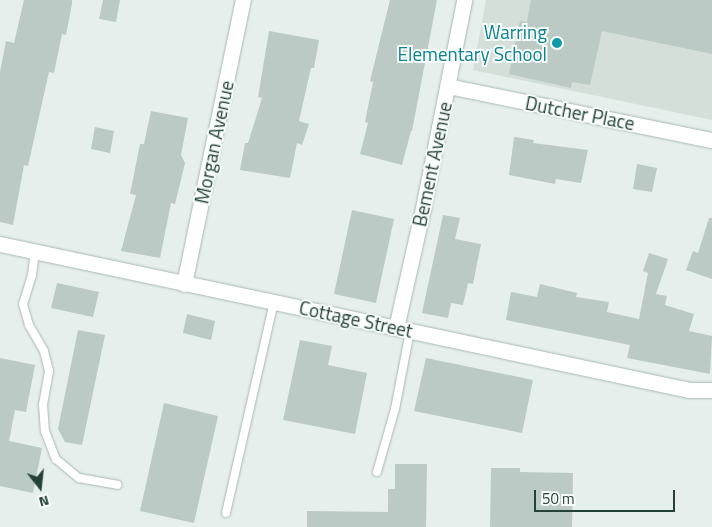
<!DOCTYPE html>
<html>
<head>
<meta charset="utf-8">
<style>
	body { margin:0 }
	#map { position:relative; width:712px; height:527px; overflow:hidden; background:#e6efeb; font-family:"Titillium Web",sans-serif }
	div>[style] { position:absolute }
	.built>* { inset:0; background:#d4dfda }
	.building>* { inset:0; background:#bbcac4 }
	.roads { filter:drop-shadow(0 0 1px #a8b8b2) drop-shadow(0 0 1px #a8b8b2) }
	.service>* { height:8px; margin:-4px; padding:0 4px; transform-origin:4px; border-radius:4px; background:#fff }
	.minor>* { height:15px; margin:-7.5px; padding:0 7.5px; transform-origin:7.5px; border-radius:7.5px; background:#fff }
	.dots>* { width:14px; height:14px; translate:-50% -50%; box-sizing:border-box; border:2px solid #f7fbf9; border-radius:50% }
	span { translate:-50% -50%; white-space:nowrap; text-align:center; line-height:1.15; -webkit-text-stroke:4px #f7fbf9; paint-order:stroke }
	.culture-label { font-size:19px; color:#0d838f }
	.right { translate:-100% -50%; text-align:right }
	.street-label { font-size:19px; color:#24423a }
	.north { position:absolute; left:15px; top:462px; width:50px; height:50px; -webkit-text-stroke:4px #f7fbf9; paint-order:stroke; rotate:164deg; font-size:14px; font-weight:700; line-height:20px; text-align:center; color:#24423a }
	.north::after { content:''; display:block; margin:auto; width:18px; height:22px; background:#24423a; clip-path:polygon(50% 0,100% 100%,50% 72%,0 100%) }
	.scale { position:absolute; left:534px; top:490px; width:141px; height:22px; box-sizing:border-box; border:2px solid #24423a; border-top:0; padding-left:6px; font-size:15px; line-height:18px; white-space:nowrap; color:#24423a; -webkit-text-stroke:4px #f7fbf9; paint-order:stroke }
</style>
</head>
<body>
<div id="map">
	<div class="built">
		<i style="clip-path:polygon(486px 0,712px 0,712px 120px,473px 70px)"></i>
	</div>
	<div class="building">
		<i style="clip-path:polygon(24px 0,72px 0,72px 4px,66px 35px,62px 34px,54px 73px,49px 72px,28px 166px,24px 165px,13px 225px,0 222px,0 72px,6px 41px,14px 43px)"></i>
		<i style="clip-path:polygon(103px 0,120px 0,116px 22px,99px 19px)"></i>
		<i style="clip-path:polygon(390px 0,437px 0,412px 131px,411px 131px,402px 165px,360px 154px,368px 123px,365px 122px,373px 82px,370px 81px)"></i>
		<i style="clip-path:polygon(531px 0,712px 0,712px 54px,602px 31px,590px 85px,572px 82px,571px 88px,509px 74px,520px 21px,527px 22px)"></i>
		<i style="clip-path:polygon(269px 31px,319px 40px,314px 68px,311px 68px,299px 121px,309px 124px,302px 145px,297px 143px,290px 178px,240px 170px,245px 143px,248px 143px,262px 98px,258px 97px)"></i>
		<i style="clip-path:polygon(151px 111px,188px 118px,181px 155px,185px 163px,175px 204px,171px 203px,160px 258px,121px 251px,136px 195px,130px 194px,140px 144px,144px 144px)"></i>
		<i style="clip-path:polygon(95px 127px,114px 131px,110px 153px,91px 149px)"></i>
		<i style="clip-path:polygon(514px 137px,534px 140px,533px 143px,588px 150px,581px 183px,556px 179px,555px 184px,509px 175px)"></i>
		<i style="clip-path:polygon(637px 164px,657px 168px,652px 192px,633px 189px)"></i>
		<i style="clip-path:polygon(352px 210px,394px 219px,376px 303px,334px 294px)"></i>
		<i style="clip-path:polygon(443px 215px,460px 218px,455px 239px,481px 244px,473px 284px,468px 283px,463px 305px,451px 303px,448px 318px,422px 313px)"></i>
		<i style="clip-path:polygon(709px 218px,712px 218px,712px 279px,686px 270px,693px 251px,698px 253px)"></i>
		<i style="clip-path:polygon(649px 253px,668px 259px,656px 294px,667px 296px,665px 305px,694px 314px,689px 331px,712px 336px,710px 374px,627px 358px,630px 345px,506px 320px,511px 292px,537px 297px,540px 284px,577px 293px,576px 297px,609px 302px,607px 312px,639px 319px,648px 273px,643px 271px)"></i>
		<i style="clip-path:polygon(57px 283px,99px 292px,93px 317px,51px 308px)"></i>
		<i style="clip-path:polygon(187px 314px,215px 321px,211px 340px,183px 333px)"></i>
		<i style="clip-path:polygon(78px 330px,105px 335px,82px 445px,65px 442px,58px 429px)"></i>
		<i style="clip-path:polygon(300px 340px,332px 346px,328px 365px,367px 373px,355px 434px,283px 420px)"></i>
		<i style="clip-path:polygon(0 358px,35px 365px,26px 412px,15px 410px,9px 441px,42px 448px,33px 493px,0 486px)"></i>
		<i style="clip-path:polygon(426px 358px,533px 380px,522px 433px,414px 411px)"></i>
		<i style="clip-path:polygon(164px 403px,218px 416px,194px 523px,140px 511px)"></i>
		<i style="clip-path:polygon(395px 464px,427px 464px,426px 527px,307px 527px,307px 511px,388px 512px,388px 489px,395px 489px)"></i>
		<i style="clip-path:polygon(491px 468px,520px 468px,520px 472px,573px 473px,572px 527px,490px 527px)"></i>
	</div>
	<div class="roads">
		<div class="service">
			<i style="left:35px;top:251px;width:24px;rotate:97deg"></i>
			<i style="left:32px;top:275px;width:30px;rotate:107deg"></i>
			<i style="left:23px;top:304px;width:22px;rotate:74deg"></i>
			<i style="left:29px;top:325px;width:30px;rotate:60deg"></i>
			<i style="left:44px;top:351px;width:21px;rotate:76deg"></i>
			<i style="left:49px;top:371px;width:34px;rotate:100deg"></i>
			<i style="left:43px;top:404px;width:27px;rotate:86deg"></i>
			<i style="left:45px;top:431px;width:30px;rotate:69deg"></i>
			<i style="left:56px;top:459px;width:30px;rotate:40deg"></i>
			<i style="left:79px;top:478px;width:39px;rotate:10deg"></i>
			<i style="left:377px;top:472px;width:66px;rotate:-74.1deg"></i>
			<i style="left:395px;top:409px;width:79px;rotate:-79.1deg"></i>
			<i style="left:226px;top:513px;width:216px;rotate:-77.2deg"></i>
		</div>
		<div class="minor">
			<i style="left:448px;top:86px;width:269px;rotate:11.6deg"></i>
			<i style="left:0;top:244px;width:704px;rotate:11.96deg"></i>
			<i style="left:689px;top:390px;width:23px"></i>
			<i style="left:184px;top:284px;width:290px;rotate:-78.3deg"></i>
			<i style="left:396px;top:328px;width:123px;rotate:-77.3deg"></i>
			<i style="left:423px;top:208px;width:212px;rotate:-78.8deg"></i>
		</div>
	</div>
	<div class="dots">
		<i style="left:557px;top:43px;background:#0f9aa8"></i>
	</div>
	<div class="culture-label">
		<span class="right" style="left:547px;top:43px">Warring<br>Elementary School</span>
	</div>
	<div class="street-label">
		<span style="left:580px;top:113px;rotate:11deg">Dutcher Place</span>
		<span style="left:214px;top:142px;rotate:-78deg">Morgan Avenue</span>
		<span style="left:432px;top:164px;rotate:-78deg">Bement Avenue</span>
		<span style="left:356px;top:319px;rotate:12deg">Cottage Street</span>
	</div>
	<div class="north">N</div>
	<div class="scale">50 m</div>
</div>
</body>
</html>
